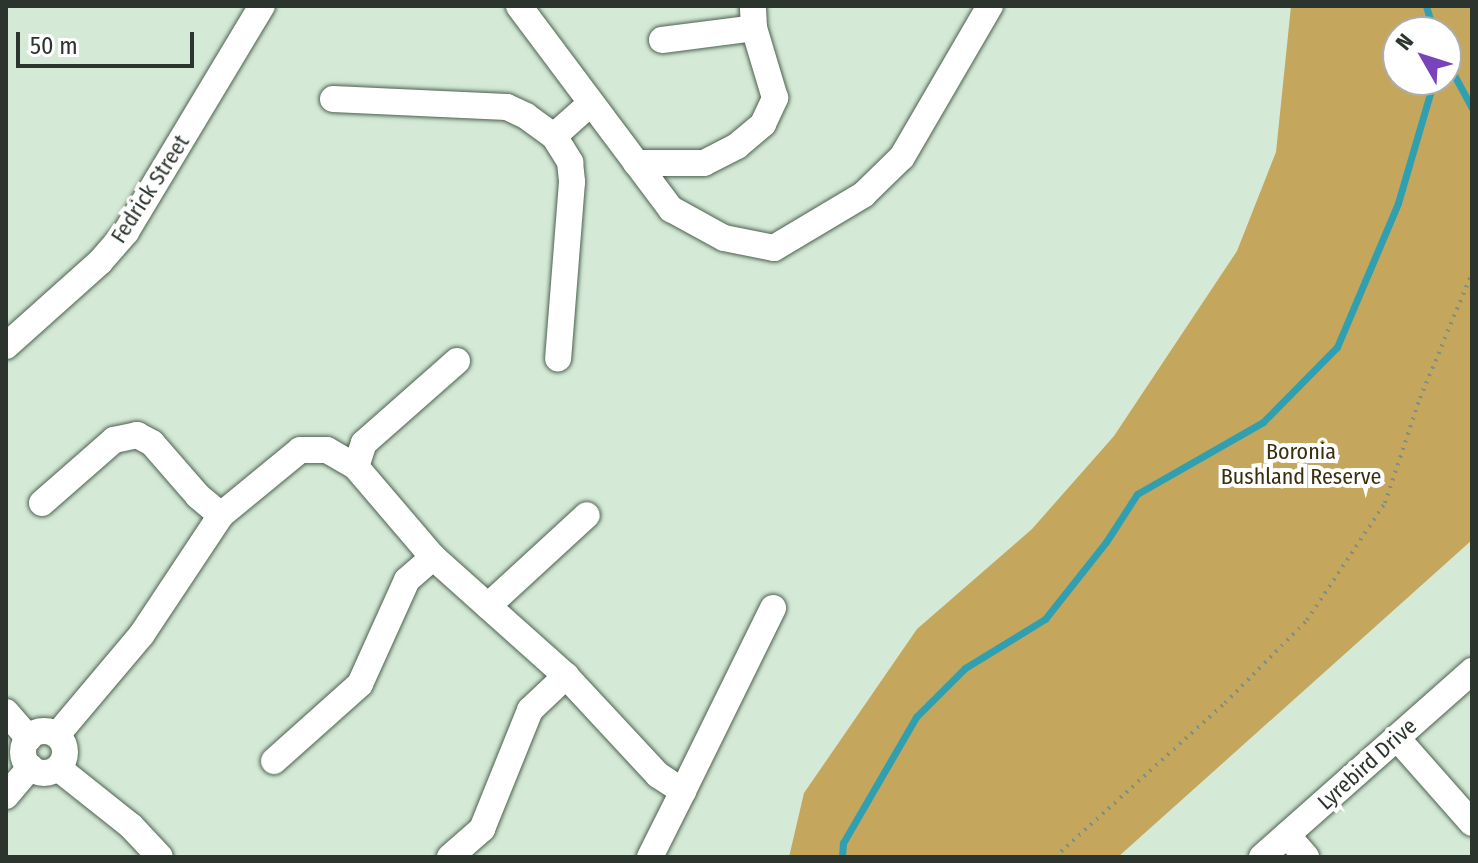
<!DOCTYPE html>
<html>
<head>
<meta charset="utf-8">
<style>
	body { margin:0 }
	#map { position:relative; width:1478px; height:863px; overflow:hidden; background:#d4ead7; font-family:"Fira Sans Condensed",sans-serif }
	div>[style] { position:absolute }
	.forest>* { inset:0; background:#c4a75d }
	.stream>* { height:7px; margin:-3.5px; padding:0 3.5px; transform-origin:3.5px; border-radius:3.5px; background:#30a0b1 }
	.path>* { height:4px; margin-top:-2px; transform-origin:0; background:repeating-linear-gradient(90deg,#7f8f81 0 2px,transparent 0 8px) }
	.roads { filter:drop-shadow(0 0 2px #4d604f) drop-shadow(0 0 2px #4d604f) }
	.minor>* { height:26px; margin:-13px; padding:0 13px; transform-origin:13px; border-radius:13px; background:#fff }
	.minor>.ring { margin:-13px; padding:0; box-sizing:content-box; background:none; border:26px solid #fff; border-radius:50% }
	span { translate:-50% -50%; white-space:nowrap; text-align:center; line-height:1.15; -webkit-text-stroke:8px #fff; paint-order:stroke }
	.street-label { font-size:22px; color:#2c352d }
	.park-label { font-size:22px; color:#3b2e0d }
	.frame { position:absolute; inset:0; border:8px solid #2c352d; pointer-events:none }
	.north { position:absolute; left:1382px; top:16px; width:80px; height:80px; box-sizing:border-box; background:#fff; border:2px solid #abaeab; border-radius:50%; rotate:309deg; font-size:22px; font-weight:700; line-height:32px; text-align:center; color:#2c352d }
	.north::after { content:''; display:block; margin:auto; width:28px; height:36px; background:#7844bb; clip-path:polygon(50% 0,100% 100%,50% 72%,0 100%) }
	.scale { position:absolute; left:16px; top:32px; width:178px; height:36px; box-sizing:border-box; border:4px solid #2c352d; border-top:0; padding-left:10px; font-size:24px; line-height:28px; white-space:nowrap; color:#2c352d; -webkit-text-stroke:6px #fff; paint-order:stroke }
</style>
</head>
<body>
<div id="map">
	<div class="forest">
		<i style="clip-path:polygon(evenodd,1291px 6px,1472px 6px,1472px 540px,1118px 857px,789px 857px,804px 793px,917px 629px,1032px 529px,1114px 436px,1237px 251px,1276px 152px,1291px 6px,1398px 32px,1446px 32px,1446px 80px,1398px 80px,1398px 32px)"></i>
	</div>
	<div class="stream">
		<i style="left:1426px;top:6px;width:27px;rotate:73deg"></i>
		<i style="left:1446px;top:60px;width:55px;rotate:61.6deg"></i>
		<i style="left:842px;top:857px;width:14px;rotate:-86deg"></i>
		<i style="left:843px;top:843px;width:146px;rotate:-59.9deg"></i>
		<i style="left:916px;top:717px;width:69px;rotate:-45deg"></i>
		<i style="left:965px;top:668px;width:94px;rotate:-31.5deg"></i>
		<i style="left:1045px;top:619px;width:98px;rotate:-51.6deg"></i>
		<i style="left:1106px;top:542px;width:57px;rotate:-57.1deg"></i>
		<i style="left:1137px;top:494px;width:145px;rotate:-29.7deg"></i>
		<i style="left:1263px;top:422px;width:105px;rotate:-45.4deg"></i>
		<i style="left:1337px;top:347px;width:156px;rotate:-67deg"></i>
		<i style="left:1398px;top:203px;width:128px;rotate:-73.7deg"></i>
	</div>
	<div class="path">
		<i style="left:1055px;top:857px;width:229px;rotate:-42.2deg"></i>
		<i style="left:1225px;top:703px;width:117px;rotate:-45.3deg"></i>
		<i style="left:1307px;top:620px;width:141px;rotate:-56.3deg"></i>
		<i style="left:1385px;top:503px;width:111px;rotate:-71.6deg"></i>
		<i style="left:1420px;top:398px;width:135px;rotate:-67.4deg"></i>
	</div>
	<div class="roads">
		<div class="minor">
			<i style="left:519px;top:6px;width:254px;rotate:53.2deg"></i>
			<i style="left:671px;top:209px;width:60px;rotate:28.7deg"></i>
			<i style="left:724px;top:238px;width:51px;rotate:11.3deg"></i>
			<i style="left:774px;top:248px;width:104px;rotate:-30.8deg"></i>
			<i style="left:863px;top:195px;width:54px;rotate:-44.3deg"></i>
			<i style="left:902px;top:157px;width:175px;rotate:-59.8deg"></i>
			<i style="left:662px;top:40px;width:93px;rotate:-7.4deg"></i>
			<i style="left:333px;top:99px;width:174px;rotate:2.6deg"></i>
			<i style="left:507px;top:107px;width:21px;rotate:25deg"></i>
			<i style="left:526px;top:116px;width:34px;rotate:36deg"></i>
			<i style="left:554px;top:136px;width:31px;rotate:58deg"></i>
			<i style="left:570px;top:162px;width:20px;rotate:84deg"></i>
			<i style="left:572px;top:182px;width:177px;rotate:94.5deg"></i>
			<i style="left:554px;top:136px;width:48px;rotate:-41.6deg"></i>
			<i style="left:636px;top:163px;width:68px"></i>
			<i style="left:704px;top:163px;width:37px;rotate:-27deg"></i>
			<i style="left:737px;top:146px;width:34px;rotate:-40deg"></i>
			<i style="left:763px;top:124px;width:29px;rotate:-65deg"></i>
			<i style="left:775px;top:98px;width:73px;rotate:-106.7deg"></i>
			<i style="left:754px;top:28px;width:22px;rotate:-93deg"></i>
			<i style="left:6px;top:346px;width:126px;rotate:-41.8deg"></i>
			<i style="left:100px;top:262px;width:40px;rotate:-49deg"></i>
			<i style="left:126px;top:232px;width:264px;rotate:-59deg"></i>
			<i style="left:356px;top:467px;width:25px;rotate:-72deg"></i>
			<i style="left:364px;top:443px;width:124px;rotate:-41.4deg"></i>
			<i style="left:42px;top:503px;width:96px;rotate:-41.2deg"></i>
			<i style="left:114px;top:440px;width:24px;rotate:-12deg"></i>
			<i style="left:137px;top:435px;width:17px;rotate:28deg"></i>
			<i style="left:152px;top:443px;width:70px;rotate:49deg"></i>
			<i style="left:198px;top:496px;width:30px;rotate:40deg"></i>
			<i style="left:488px;top:606px;width:134px;rotate:-42.6deg"></i>
			<i style="left:6px;top:712px;width:35px;rotate:49deg"></i>
			<i class="ring" style="left:23px;top:731px;width:16px;height:16px"></i>
			<i style="left:57px;top:735px;width:132px;rotate:-49.9deg"></i>
			<i style="left:142px;top:634px;width:143px;rotate:-56.4deg"></i>
			<i style="left:221px;top:515px;width:102px;rotate:-39.4deg"></i>
			<i style="left:300px;top:450px;width:27px"></i>
			<i style="left:327px;top:450px;width:34px;rotate:30deg"></i>
			<i style="left:356px;top:467px;width:118px;rotate:49.5deg"></i>
			<i style="left:433px;top:557px;width:178px;rotate:41.8deg"></i>
			<i style="left:566px;top:676px;width:135px;rotate:47.1deg"></i>
			<i style="left:658px;top:775px;width:30px;rotate:33deg"></i>
			<i style="left:683px;top:791px;width:204px;rotate:-63.8deg"></i>
			<i style="left:1397px;top:738px;width:113px;rotate:48.6deg"></i>
			<i style="left:274px;top:761px;width:115px;rotate:-41.8deg"></i>
			<i style="left:360px;top:684px;width:114px;rotate:-65.7deg"></i>
			<i style="left:407px;top:580px;width:35px;rotate:-41deg"></i>
			<i style="left:58px;top:768px;width:93px;rotate:38.5deg"></i>
			<i style="left:131px;top:826px;width:42px;rotate:46.9deg"></i>
			<i style="left:6px;top:796px;width:38px;rotate:-50deg"></i>
			<i style="left:1287px;top:835px;width:29px;rotate:49deg"></i>
			<i style="left:450px;top:857px;width:43px;rotate:-41.2deg"></i>
			<i style="left:482px;top:829px;width:128px;rotate:-68deg"></i>
			<i style="left:530px;top:710px;width:50px;rotate:-43.4deg"></i>
			<i style="left:650px;top:857px;width:74px;rotate:-63.4deg"></i>
			<i style="left:1262px;top:857px;width:281px;rotate:-41.5deg"></i>
		</div>
	</div>
	<div class="street-label">
		<span style="left:150px;top:189px;rotate:-57deg">Fedrick Street</span>
		<span style="left:1367px;top:764px;rotate:-42deg">Lyrebird Drive</span>
	</div>
	<div class="park-label">
		<span style="left:1301px;top:464px">Boronia<br>Bushland Reserve</span>
	</div>
	<div class="frame"></div>
	<div class="north">N</div>
	<div class="scale">50 m</div>
</div>
</body>
</html>
